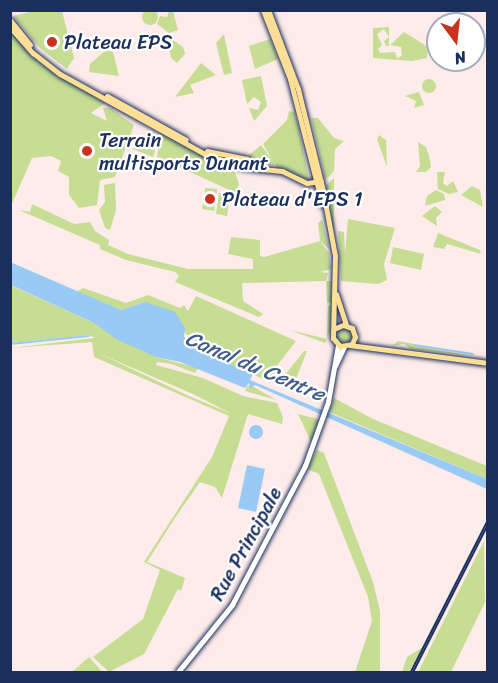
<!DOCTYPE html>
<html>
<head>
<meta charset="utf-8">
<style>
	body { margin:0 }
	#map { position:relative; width:498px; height:683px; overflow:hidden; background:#feecea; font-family:Sriracha,sans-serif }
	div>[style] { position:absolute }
	.green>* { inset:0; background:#c6dd93 }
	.round { border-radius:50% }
	.water>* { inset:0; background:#98caf5 }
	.stream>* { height:1.5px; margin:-0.75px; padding:0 0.75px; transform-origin:0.75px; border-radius:0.75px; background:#98caf5 }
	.roads { filter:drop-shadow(0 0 2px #1b2f5e) drop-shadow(0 0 2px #1b2f5e) }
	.minor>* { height:4.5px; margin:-2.25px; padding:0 2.25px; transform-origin:2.25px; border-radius:2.25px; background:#fff }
	.major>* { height:5px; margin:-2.5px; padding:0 2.5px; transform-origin:2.5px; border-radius:2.5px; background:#fdde96 }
	.rail>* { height:4px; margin-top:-2px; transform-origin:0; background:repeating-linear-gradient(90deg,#fff 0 4.5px,#1b2f5e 0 9px); box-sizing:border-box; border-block:2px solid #1b2f5e }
	.dots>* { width:16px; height:16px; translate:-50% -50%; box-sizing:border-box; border:3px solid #fff; border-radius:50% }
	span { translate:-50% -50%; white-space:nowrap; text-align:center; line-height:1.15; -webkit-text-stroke:4.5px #fff; paint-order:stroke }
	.poi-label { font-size:20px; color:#1b2f5e }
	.left { translate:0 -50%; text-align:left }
	.street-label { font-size:20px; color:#1b2f5e }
	.water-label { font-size:21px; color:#405e8b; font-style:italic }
	.frame { position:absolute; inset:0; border:12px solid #1b2f5e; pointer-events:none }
	.north { position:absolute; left:426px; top:12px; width:60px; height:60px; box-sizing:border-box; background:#fff; border:2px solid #a4acbf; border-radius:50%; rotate:165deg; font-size:16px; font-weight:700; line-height:24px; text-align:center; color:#1b2f5e }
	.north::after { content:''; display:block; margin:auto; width:21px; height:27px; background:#c8321e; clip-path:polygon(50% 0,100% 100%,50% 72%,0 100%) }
</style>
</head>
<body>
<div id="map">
	<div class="green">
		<i class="round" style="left:142px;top:9px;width:16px;height:16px"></i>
		<i style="clip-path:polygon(33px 11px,62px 11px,74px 58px,67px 69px,40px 48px,13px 16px)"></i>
		<i style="clip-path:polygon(169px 11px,173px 11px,178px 30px,169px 33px,157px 24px,160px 16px,167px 17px)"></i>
		<i style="clip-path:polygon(389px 27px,389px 46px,386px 46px,384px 41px,389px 37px,384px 29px,377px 34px,382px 45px,378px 49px,380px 53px,395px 52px,397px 58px,402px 56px,401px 47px,390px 45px,404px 32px,428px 47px,427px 58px,412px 61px,373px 58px,373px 28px)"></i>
		<i style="clip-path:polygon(10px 30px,42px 65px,105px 103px,91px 113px,107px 121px,103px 108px,110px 108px,134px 125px,115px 177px,100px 180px,97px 205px,79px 208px,69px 195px,69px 177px,58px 171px,61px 161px,51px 156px,32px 158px,11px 206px)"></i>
		<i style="clip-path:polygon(224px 34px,232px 73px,224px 75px,216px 43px)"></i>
		<i style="clip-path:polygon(167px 36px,183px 47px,185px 54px,177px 63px,171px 58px)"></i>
		<i style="clip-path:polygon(270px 39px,278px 59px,255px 69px,249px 46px)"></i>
		<i style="clip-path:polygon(106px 50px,113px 52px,119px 76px,89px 72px,90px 64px)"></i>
		<i style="clip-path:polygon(201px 63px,216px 75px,190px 85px,194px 93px,175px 97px)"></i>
		<i style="clip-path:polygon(261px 76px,267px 106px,254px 121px,249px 108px,258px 110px,261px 102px,254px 97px,247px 104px,242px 80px)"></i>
		<i class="round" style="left:422px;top:79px;width:14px;height:14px"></i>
		<i style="clip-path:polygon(419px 92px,424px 105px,414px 108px,416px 101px,405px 96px)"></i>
		<i style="clip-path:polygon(289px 111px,294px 112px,298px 125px,309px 180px,277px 168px,263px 144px,287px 120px)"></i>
		<i style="clip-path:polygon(311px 118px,318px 118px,334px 138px,344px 141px,335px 149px,334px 171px,329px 177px,325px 178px)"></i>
		<i style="clip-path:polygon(149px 132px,158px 135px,155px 149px,142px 137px)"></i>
		<i style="clip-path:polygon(161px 133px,235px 172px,239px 184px,236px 193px,157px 157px)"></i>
		<i style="clip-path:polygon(379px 135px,386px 140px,387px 167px,377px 139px)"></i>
		<i style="clip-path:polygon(140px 139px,155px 151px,153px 157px,133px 149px)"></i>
		<i style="clip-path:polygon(418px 142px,426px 147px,429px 156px,431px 167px,426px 172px,416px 172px,420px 166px)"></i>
		<i style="clip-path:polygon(261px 145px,273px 161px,274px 165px,253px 164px,248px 156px)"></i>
		<i style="clip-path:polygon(437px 172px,445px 172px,443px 183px,447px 186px,453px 181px,458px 192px,449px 194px,438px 189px)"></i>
		<i style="clip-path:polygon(334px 178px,334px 228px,333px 228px,326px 185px)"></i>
		<i style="clip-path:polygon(115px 183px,116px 210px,110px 230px,105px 228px,99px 210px,105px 202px,104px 185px)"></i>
		<i style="clip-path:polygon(472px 186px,480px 190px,483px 207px,461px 195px)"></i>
		<i style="clip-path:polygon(205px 188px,217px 189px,214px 211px,202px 209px)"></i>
		<i style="clip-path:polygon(436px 190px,444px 194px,445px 200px,425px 206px,427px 196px)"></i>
		<i style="clip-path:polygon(219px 193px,230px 194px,227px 216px,216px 214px)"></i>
		<i style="clip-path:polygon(32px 204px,74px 224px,90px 222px,95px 231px,109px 240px,108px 245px,128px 254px,188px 269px,253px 269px,253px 259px,228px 254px,231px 237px,260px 240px,260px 256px,264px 257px,320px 241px,318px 223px,322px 220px,329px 249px,320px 241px,329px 253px,331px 269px,320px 272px,328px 273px,326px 281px,332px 281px,331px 302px,327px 303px,326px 281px,242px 283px,243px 301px,263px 314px,259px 317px,175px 282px,179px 276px,175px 272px,126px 260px,100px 249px,100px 245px,19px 210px,30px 212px)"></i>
		<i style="clip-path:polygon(435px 206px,442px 212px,436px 218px,437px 226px,422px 216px)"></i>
		<i style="clip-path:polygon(348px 219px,395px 228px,384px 264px,387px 280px,378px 284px,341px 281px,338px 231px,344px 232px,345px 253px)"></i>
		<i style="clip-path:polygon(438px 233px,480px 250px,481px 254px,447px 244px,444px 249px,433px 247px)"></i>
		<i style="clip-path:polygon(393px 247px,424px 254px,421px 270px,390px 263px)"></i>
		<i style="clip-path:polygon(evenodd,10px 285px,94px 323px,156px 357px,198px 368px,195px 373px,171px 364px,157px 362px,156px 365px,203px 378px,243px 396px,277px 403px,283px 417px,282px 424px,248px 414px,222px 498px,215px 487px,200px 482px,175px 518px,147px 562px,185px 578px,181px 591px,178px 589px,144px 654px,109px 672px,93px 657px,143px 619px,160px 570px,144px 562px,212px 457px,229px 416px,94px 357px,92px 342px,11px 348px,95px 338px,89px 335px,11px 343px,10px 285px,98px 353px,193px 394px,232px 414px,189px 396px,98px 353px)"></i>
		<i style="clip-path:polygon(83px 288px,126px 303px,148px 295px,180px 308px,184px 305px,188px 311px,196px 296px,296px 341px,276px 367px,274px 382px,265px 380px,220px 360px,145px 302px,121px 310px,76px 292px)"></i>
		<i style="clip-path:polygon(331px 305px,332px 326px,325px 343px,290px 330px,327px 339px,328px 306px)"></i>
		<i class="round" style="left:336px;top:328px;width:16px;height:16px"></i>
		<i style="clip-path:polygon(398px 341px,414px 344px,414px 346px,482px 357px,411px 349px,404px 344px,392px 346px)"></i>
		<i style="clip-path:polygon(304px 351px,307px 351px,294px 384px,287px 385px,285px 375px)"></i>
		<i style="clip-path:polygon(247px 386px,254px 387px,276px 400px,245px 391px)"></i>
		<i style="clip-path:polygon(334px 398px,373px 419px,487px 466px,487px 479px,329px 412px)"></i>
		<i style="clip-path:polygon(298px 414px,321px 420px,312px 444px)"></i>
		<i style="clip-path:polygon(317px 450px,324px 453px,373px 582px,380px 611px,380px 672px,355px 672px,372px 621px,368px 597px,319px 474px,307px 469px)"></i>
		<i style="clip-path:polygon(484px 541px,485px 602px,451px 672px,418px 672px)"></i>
		<i style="clip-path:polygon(423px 647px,409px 672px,402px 672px,407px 657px)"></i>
		<i style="clip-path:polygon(89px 657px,102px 672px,72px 672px)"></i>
	</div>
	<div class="water">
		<i style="clip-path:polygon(10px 262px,121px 310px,145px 302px,175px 312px,185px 328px,184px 337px,220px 360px,253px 374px,250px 380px,487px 479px,487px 489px,273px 393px,255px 385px,250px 389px,249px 383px,245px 388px,180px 362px,156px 357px,118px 340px,94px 323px,11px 285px)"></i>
		<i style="clip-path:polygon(414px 344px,473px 353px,474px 355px,414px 346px)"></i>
		<i class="round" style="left:249px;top:425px;width:14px;height:14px"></i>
		<i style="clip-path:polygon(247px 465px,265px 469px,256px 512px,238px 508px)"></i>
	</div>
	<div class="stream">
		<i style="left:10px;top:344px;width:79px;rotate:-5.8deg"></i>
	</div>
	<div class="roads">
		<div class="minor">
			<i style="left:335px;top:366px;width:21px;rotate:-65deg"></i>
			<i style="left:178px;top:672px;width:86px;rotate:-51.1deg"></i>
			<i style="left:232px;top:605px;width:157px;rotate:-62.3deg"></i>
			<i style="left:305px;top:466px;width:68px;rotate:-70.2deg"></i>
			<i style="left:328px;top:402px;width:58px;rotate:-80deg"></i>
		</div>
		<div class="major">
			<i style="left:263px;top:10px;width:74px;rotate:68.6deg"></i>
			<i style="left:290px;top:79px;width:129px;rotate:75.6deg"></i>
			<i style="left:268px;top:10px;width:85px;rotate:69.2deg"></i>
			<i style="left:298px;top:89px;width:105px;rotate:76.2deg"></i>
			<i style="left:323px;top:191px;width:66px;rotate:79.5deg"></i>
			<i style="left:335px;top:256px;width:82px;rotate:91.4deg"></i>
			<i style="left:333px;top:338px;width:11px;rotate:49deg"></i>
			<i style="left:340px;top:346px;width:12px;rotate:-9deg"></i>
			<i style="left:352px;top:344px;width:8px;rotate:-67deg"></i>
			<i style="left:355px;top:337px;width:9px;rotate:-108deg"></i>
			<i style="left:352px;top:328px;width:9px;rotate:-162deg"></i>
			<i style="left:343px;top:325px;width:8px;rotate:157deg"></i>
			<i style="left:10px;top:20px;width:32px;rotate:51deg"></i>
			<i style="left:10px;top:27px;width:35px;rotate:49deg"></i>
			<i style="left:33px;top:53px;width:34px;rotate:38deg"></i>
			<i style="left:60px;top:74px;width:166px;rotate:28.9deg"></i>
			<i style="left:205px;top:154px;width:40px;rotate:18.9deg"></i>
			<i style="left:243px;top:167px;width:39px;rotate:6deg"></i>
			<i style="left:282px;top:171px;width:28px;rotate:26deg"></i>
			<i style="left:307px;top:183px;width:14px;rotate:-8deg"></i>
			<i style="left:107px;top:96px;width:90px;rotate:29.1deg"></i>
			<i style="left:207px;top:151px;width:41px;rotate:11.3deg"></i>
			<i style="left:247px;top:159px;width:12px;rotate:48deg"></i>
			<i style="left:336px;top:294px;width:33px;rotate:72deg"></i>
			<i style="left:350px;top:345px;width:139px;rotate:7.4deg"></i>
		</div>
	</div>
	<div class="rail">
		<i style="left:412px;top:672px;width:168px;rotate:-63.1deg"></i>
	</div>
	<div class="dots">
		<i style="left:52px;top:42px;background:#c8321e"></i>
		<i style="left:87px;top:151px;background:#c8321e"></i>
		<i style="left:210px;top:199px;background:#c8321e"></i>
	</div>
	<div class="poi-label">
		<span class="left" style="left:64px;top:42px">Plateau EPS</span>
		<span class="left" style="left:99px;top:152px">Terrain<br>multisports Dunant</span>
		<span class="left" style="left:222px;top:199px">Plateau d'EPS 1</span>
	</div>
	<div class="street-label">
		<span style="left:246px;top:544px;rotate:-61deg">Rue Principale</span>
	</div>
	<div class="water-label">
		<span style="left:255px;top:366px;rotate:23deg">Canal du Centre</span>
	</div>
	<div class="frame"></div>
	<div class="north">N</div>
</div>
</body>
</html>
